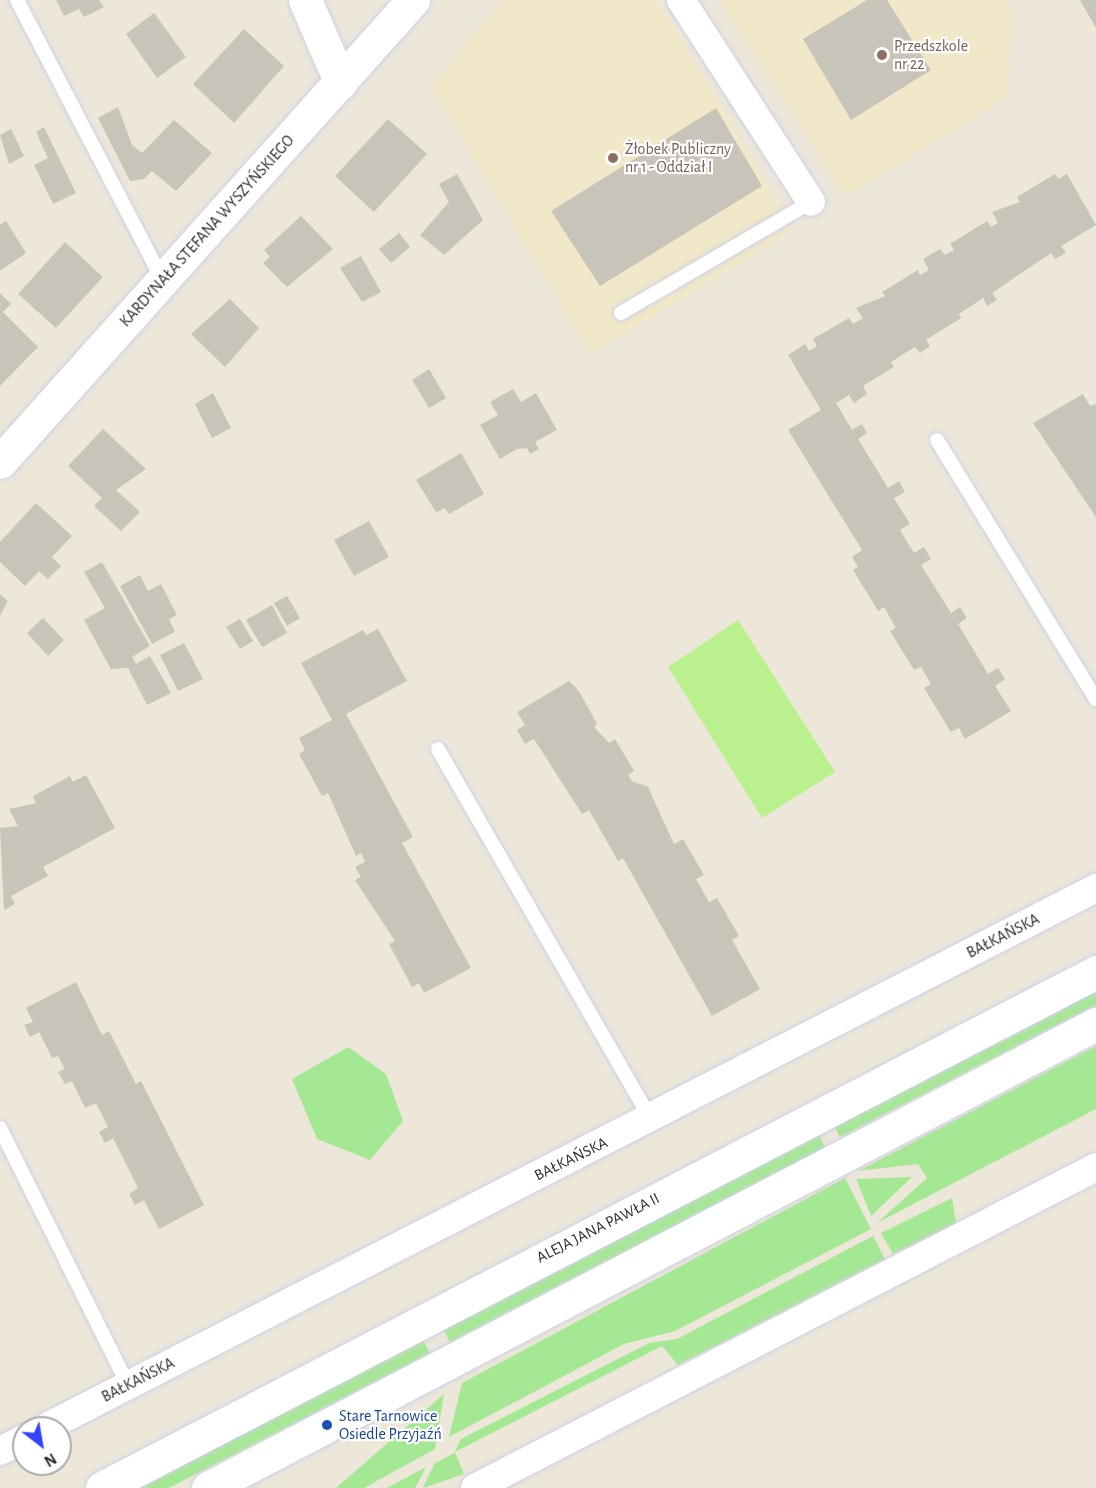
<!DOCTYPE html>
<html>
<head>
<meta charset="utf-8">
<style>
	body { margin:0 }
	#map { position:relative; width:1096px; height:1488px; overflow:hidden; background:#ede7da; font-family:"Alegreya Sans",sans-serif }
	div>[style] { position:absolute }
	.education>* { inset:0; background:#f0e8c8 }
	.green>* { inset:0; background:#a5e893 }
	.pitch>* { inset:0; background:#baf08d }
	.building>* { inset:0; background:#c8c4ba }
	.roads { filter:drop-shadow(0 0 2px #d0d1e4) drop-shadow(0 0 2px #d0d1e4) }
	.lane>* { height:14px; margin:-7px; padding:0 7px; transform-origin:7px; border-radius:7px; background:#fff }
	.street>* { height:28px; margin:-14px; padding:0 14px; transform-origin:14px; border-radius:14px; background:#fff }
	.secondary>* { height:33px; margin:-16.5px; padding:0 16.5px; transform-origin:16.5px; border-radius:16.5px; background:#fff }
	.dots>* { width:16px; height:16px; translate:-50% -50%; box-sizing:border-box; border:3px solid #fff; border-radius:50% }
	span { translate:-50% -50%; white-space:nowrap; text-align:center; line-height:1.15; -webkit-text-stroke:4.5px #fff; paint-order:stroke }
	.education-label { font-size:16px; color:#785e54 }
	.left { translate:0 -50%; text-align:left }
	.street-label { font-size:16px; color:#2a2a2a }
	.transit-label { font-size:16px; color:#164399 }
	.north { position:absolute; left:12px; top:1416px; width:60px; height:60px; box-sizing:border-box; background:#fff; border:2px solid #aaa; border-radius:50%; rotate:149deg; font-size:16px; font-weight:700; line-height:24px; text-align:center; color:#2a2a2a }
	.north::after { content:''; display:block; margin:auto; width:21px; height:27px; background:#3543ff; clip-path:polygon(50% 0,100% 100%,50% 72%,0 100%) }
</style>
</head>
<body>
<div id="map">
	<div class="education">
		<i style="clip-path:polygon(503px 0,658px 0,794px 230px,590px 355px,431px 86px)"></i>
		<i style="clip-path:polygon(720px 0,1005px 0,1013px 12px,1006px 99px,845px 197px)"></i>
	</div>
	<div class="green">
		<i style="clip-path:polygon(1096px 986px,1096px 1005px,840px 1137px,832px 1122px)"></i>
		<i style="clip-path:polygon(1096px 1046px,1096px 1109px,877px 1223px,927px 1178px,918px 1164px,858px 1171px)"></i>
		<i style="clip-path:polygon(348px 1047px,386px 1074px,403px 1121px,370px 1160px,317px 1139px,292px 1079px)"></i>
		<i style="clip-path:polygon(817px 1130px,825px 1147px,450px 1342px,441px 1325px)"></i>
		<i style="clip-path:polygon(912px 1177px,871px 1216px,856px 1179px)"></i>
		<i style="clip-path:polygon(845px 1178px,871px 1229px,675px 1331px,624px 1344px,449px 1437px,462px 1383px)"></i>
		<i style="clip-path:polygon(952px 1198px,956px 1223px,893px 1254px,881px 1233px)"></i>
		<i style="clip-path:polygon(873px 1236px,885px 1259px,678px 1365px,662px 1346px,455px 1452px,464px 1474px,423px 1488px,434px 1464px,454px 1453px,461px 1439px,649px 1343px,677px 1339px)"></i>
		<i style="clip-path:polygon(420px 1335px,430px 1353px,169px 1488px,123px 1488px)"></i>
		<i style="clip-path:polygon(444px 1394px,435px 1449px,364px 1488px,336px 1488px)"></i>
		<i style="clip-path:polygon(426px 1467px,415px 1488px,387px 1488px)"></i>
	</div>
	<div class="pitch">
		<i style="clip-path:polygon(738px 620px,835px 772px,762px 818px,668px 667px)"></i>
	</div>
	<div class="building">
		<i style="clip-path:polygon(56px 0,99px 0,104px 7px,84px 17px,79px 9px,64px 16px)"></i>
		<i style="clip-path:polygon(867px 0,887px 0,931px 70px,851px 120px,803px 39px)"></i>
		<i style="clip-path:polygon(1080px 0,1096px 0,1096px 28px)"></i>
		<i style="clip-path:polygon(154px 13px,186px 57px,157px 78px,126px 34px)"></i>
		<i style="clip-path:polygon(244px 29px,284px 66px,234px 123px,193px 84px)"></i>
		<i style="clip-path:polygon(118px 107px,132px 145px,142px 153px,174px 120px,212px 153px,176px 191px,152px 171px,144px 179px,130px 181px,98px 118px)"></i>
		<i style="clip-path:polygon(716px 108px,762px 186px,600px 286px,551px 211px)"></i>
		<i style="clip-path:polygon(388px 119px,427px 154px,374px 212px,335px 176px)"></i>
		<i style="clip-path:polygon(44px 127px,76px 193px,53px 204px,34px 165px,48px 158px,36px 132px)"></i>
		<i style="clip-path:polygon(11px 129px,24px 156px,9px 164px,0 135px)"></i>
		<i style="clip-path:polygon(457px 174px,483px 220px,444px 255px,420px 235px,449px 202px,439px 184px)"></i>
		<i style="clip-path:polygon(1055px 174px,1058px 179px,1067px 174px,1096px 225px,1061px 246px,1066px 253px,1055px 259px,1051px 253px,992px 293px,997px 300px,987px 306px,983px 298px,959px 314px,961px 318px,926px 340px,930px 346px,920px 353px,915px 347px,891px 362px,894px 367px,863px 386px,867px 394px,854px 403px,849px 395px,836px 403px,852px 430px,862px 424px,867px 433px,858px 439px,888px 488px,899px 481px,905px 492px,894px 498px,910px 524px,900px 530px,914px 553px,924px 547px,931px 559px,921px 565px,951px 613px,960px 607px,967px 618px,958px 624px,988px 674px,998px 668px,1005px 679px,995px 686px,1011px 711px,965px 739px,959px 728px,951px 732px,924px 688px,931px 684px,921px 667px,914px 670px,890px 631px,896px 628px,884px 607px,878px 611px,853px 570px,858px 567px,852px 557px,862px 550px,788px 430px,821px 410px,788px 355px,805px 344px,809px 351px,817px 346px,813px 339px,849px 318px,853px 324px,863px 318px,856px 308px,885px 296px,882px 292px,918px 270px,920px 275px,929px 270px,923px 259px,940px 249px,945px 255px,954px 250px,950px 244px,987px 221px,991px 227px,998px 223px,992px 212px,1020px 202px,1017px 197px)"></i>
		<i style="clip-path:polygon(301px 216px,333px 249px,287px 287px,263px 263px,270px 257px,264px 250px)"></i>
		<i style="clip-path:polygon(6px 221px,26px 253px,0 271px,0 225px)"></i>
		<i style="clip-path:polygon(399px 233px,410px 247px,391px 263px,379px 249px)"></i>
		<i style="clip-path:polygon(65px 242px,103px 277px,56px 328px,18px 294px)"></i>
		<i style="clip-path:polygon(361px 256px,381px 292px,362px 302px,340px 268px)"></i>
		<i style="clip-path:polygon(0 293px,11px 304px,3px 312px,38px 347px,0 386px)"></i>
		<i style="clip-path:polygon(230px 299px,259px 328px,225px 367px,191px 334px)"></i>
		<i style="clip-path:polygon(429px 369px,446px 398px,429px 408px,412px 380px)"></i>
		<i style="clip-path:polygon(513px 389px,521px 402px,536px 393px,557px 430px,535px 442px,539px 449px,530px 454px,527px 448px,517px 449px,500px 459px,480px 425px,498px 415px,490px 402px)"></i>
		<i style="clip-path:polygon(213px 393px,231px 428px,212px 438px,195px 404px)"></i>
		<i style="clip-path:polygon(1083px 394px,1090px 406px,1096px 404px,1096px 517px,1033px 423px)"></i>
		<i style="clip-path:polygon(103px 429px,146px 469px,116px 490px,140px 512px,121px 531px,94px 506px,102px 498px,68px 466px)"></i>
		<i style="clip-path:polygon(461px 453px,484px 494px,449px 514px,445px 508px,436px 512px,416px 480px)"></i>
		<i style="clip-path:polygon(36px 503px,72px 536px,52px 557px,61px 566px,48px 579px,39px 571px,25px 586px,0 562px,0 542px)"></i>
		<i style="clip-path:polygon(369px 521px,389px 557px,354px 576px,334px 540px)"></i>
		<i style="clip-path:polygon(102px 562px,150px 646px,132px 657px,136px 664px,150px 656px,171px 693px,147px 705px,128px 668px,111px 669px,84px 620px,105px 608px,84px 572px)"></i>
		<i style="clip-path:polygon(140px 575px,148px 591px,161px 584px,177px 615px,169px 619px,175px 632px,152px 644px,120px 586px)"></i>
		<i style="clip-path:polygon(0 594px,8px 601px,0 616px)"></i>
		<i style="clip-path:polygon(287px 596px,300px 618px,287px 626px,274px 603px)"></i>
		<i style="clip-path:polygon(272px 605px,287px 633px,262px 647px,246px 620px)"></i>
		<i style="clip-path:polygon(43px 618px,64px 640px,48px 656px,27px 633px)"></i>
		<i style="clip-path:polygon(240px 619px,253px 641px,240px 649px,226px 627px)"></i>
		<i style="clip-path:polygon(378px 629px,407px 681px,346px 714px,413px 837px,402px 843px,471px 968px,424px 993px,419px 983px,412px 987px,389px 944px,395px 941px,355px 880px,361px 877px,355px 867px,365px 862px,361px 853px,356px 856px,328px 793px,322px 796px,299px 754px,305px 750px,299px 738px,332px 720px,301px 663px,363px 630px,366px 635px)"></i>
		<i style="clip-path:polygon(184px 643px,203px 679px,178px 691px,160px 655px)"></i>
		<i style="clip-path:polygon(569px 681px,579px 691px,597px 724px,594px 727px,609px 743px,615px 739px,634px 771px,628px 775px,632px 781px,648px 787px,674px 844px,683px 839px,704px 875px,696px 879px,709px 902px,717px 898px,739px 936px,732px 940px,760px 989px,712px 1016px,623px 858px,618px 861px,589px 810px,582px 814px,534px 739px,525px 744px,517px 730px,525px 725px,517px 712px)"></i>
		<i style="clip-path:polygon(86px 775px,115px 828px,43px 867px,48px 876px,11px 896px,15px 904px,4px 910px,0 828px,18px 826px,9px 809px,36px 803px,33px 796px,70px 776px,73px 782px)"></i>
		<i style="clip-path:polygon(76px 982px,102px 1035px,109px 1031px,136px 1084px,141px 1081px,204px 1205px,159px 1229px,144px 1200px,135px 1205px,129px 1194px,138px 1188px,113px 1138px,105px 1143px,99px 1132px,108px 1127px,96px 1103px,85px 1108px,72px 1081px,65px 1084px,58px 1072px,65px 1069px,58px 1056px,52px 1058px,39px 1032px,30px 1037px,24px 1025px,33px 1022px,26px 1008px)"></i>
	</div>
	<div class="roads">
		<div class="lane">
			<i style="left:17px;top:0;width:316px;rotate:62.5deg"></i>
			<i style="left:621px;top:313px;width:220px;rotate:-30.3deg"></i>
			<i style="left:937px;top:440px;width:304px;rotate:58.5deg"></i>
			<i style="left:438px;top:749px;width:427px;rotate:60.1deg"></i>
			<i style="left:0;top:1128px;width:287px;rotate:63.5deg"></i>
		</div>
		<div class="street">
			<i style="left:681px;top:0;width:240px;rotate:57.2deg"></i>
			<i style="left:45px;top:1428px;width:1182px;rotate:-27.19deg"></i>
			<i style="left:0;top:1451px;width:27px;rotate:-27deg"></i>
			<i style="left:475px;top:1488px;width:699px;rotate:-27.33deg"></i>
		</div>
		<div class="secondary">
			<i style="left:305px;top:0;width:90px;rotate:66.6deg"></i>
			<i style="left:0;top:462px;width:620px;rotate:-48.21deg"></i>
			<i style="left:102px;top:1488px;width:1120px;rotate:-27.43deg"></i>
			<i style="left:208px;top:1488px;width:1002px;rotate:-27.59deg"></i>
		</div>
	</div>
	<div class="dots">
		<i style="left:882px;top:55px;background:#8d6e63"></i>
		<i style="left:613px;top:158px;background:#8d6e63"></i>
		<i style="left:327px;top:1425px;background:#1a4fb4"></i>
	</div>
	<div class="education-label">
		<span class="left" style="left:894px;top:55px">Przedszkole<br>nr 22</span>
		<span class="left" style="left:625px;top:158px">Żłobek Publiczny<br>nr 1 - Oddział I</span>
	</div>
	<div class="street-label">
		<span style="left:207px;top:231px;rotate:-48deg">KARDYNAŁA STEFANA WYSZYŃSKIEGO</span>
		<span style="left:1003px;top:936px;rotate:-27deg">BAŁKAŃSKA</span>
		<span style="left:571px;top:1159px;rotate:-26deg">BAŁKAŃSKA</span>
		<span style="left:598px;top:1228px;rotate:-27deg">ALEJA JANA PAWŁA II</span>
		<span style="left:138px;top:1380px;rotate:-27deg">BAŁKAŃSKA</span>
	</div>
	<div class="transit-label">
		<span class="left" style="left:339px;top:1425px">Stare Tarnowice<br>Osiedle Przyjaźń</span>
	</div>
	<div class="north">N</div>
</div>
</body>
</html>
